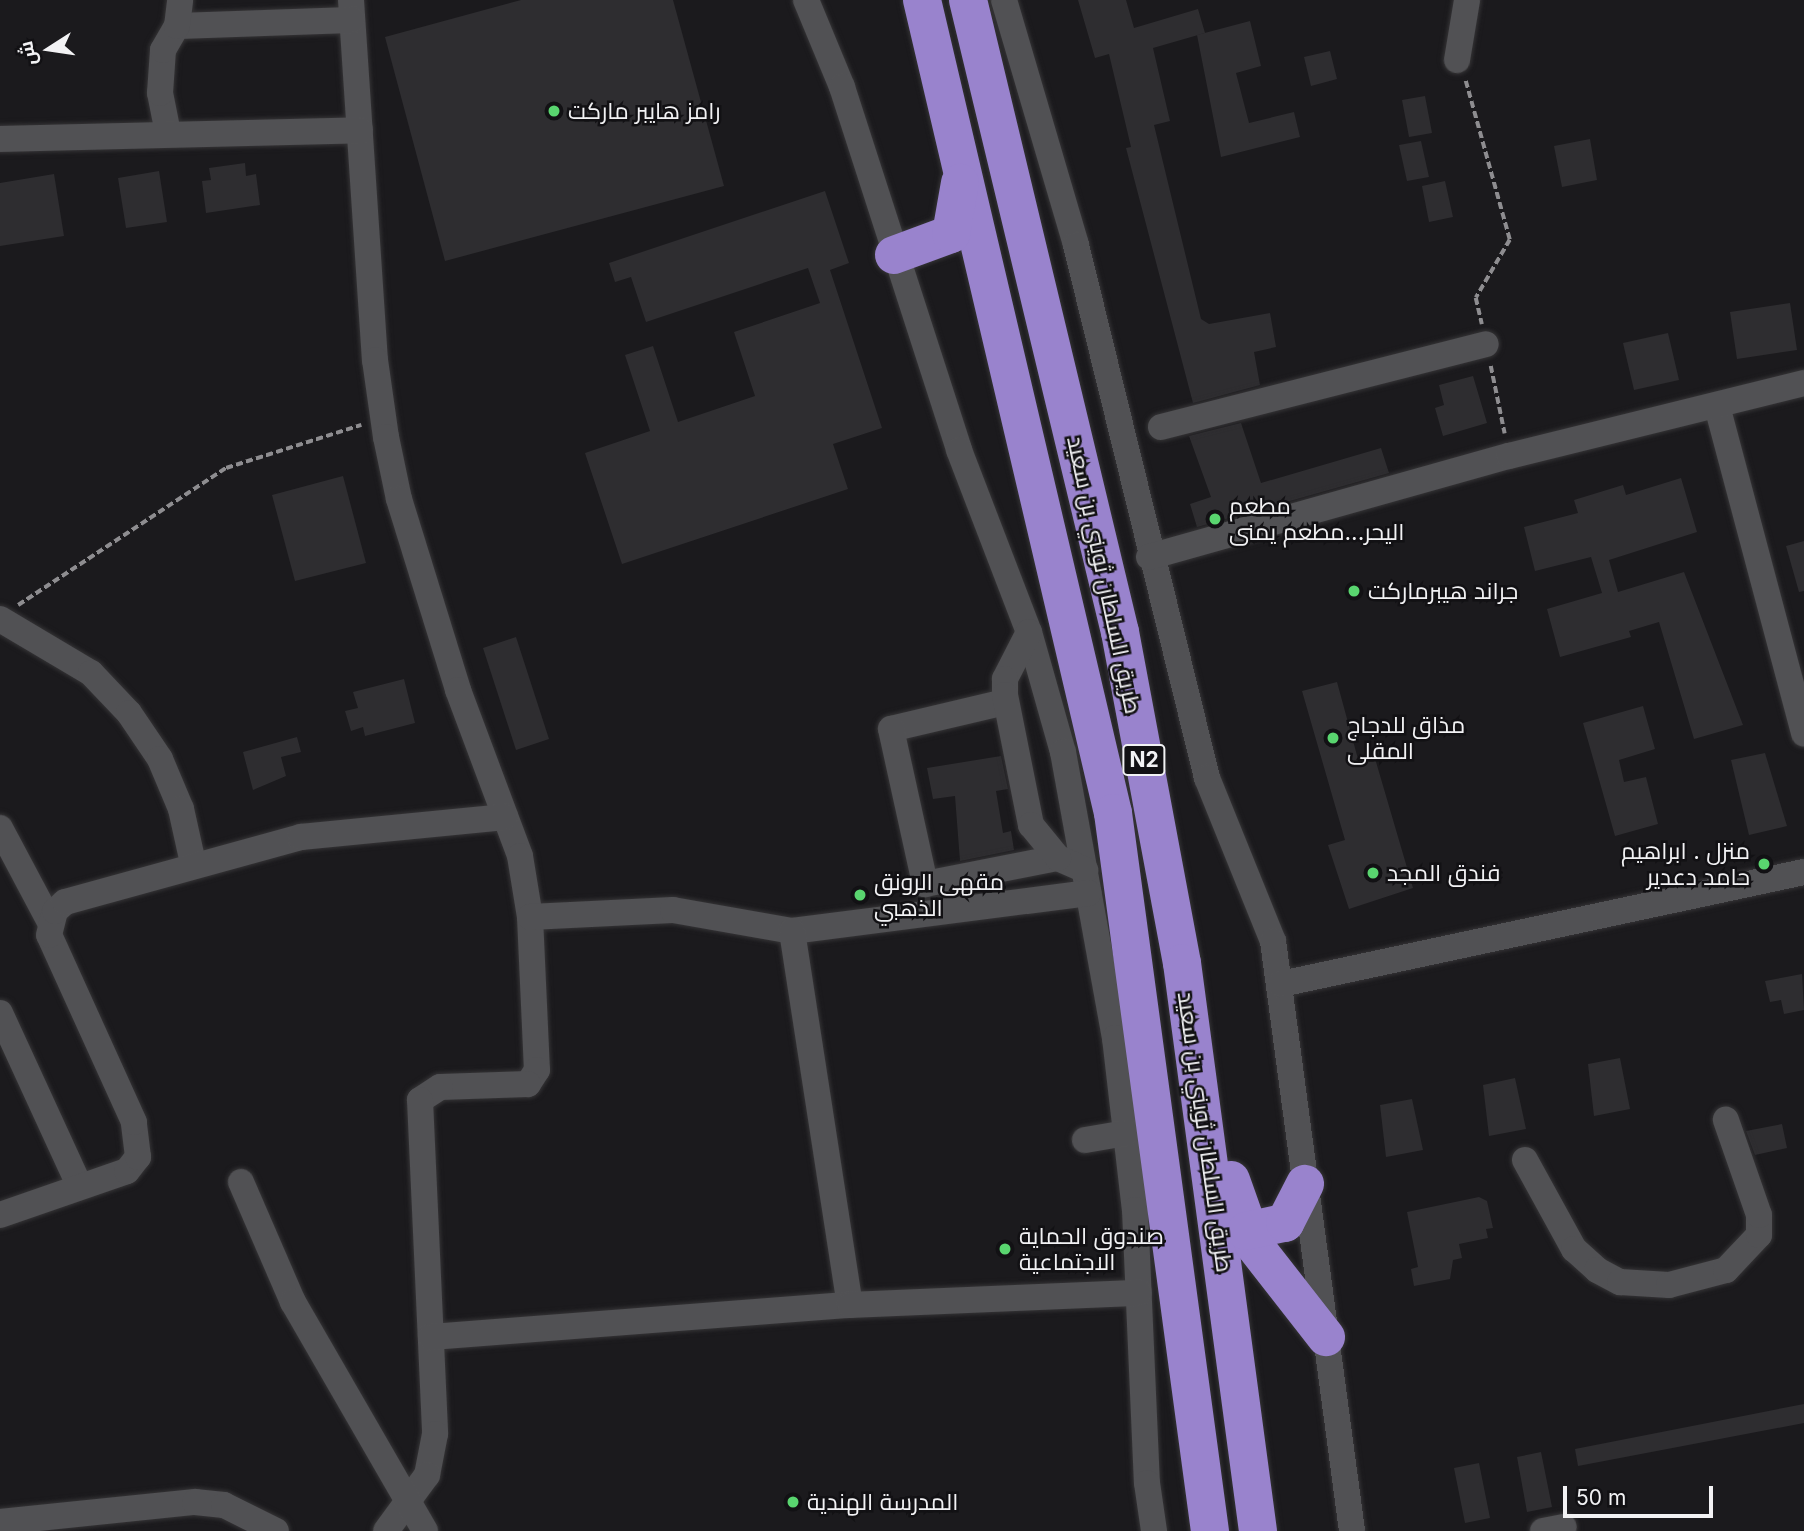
<!DOCTYPE html>
<html>
<head>
<meta charset="utf-8">
<style>
	body { margin:0 }
	#map { position:relative; width:1804px; height:1531px; overflow:hidden; background:#1b1a1d; font-family:Inter,Cairo,sans-serif }
	div>[style] { position:absolute }
	.building>* { inset:0; background:#2e2d30 }
	.path>* { height:3.5px; margin-top:-1.75px; transform-origin:0; background:repeating-linear-gradient(90deg,#8e8d90 0 7px,transparent 0 10.5px) }
	.roads { filter:drop-shadow(0 0 2px #353436) drop-shadow(0 0 2px #353436) }
	.minor>* { height:26px; margin:-13px; padding:0 13px; transform-origin:13px; border-radius:13px; background:#515154 }
	.highway>* { height:38px; margin:-19px; padding:0 19px; transform-origin:19px; border-radius:19px; background:#9983cd }
	.dots>* { width:19px; height:19px; translate:-50% -50%; box-sizing:border-box; border:4px solid #121114; border-radius:50% }
	span { translate:-50% -50%; white-space:nowrap; text-align:center; line-height:1.15; -webkit-text-stroke:5px #121114; paint-order:stroke }
	.shield-label span { padding:2px 5px; background:#121114; border:2px solid; border-radius:5px; -webkit-text-stroke-width:0 }
	.shield-label { font-size:21px; color:#f2f2f4; font-weight:700 }
	.poi-label { font-size:23px; color:#f2f2f4 }
	.left { translate:0 -50%; text-align:left }
	.right { translate:-100% -50%; text-align:right }
	.street-label { font-size:23px; color:#f2f2f4 }
	.north { position:absolute; left:14px; top:14px; width:70px; height:70px; -webkit-text-stroke:5px #121114; paint-order:stroke; rotate:258deg; font-size:19px; font-weight:700; line-height:28px; text-align:center; color:#f2f2f4 }
	.north::after { content:''; display:block; margin:auto; width:24px; height:32px; background:#f2f2f4; clip-path:polygon(50% 0,100% 100%,50% 72%,0 100%) }
	.scale { position:absolute; left:1563px; top:1486px; width:150px; height:32px; box-sizing:border-box; border:4px solid #f2f2f4; border-top:0; padding-left:9px; font-size:21px; line-height:24px; white-space:nowrap; color:#f2f2f4; -webkit-text-stroke:5px #121114; paint-order:stroke }
</style>
</head>
<body>
<div id="map">
	<div class="building">
		<i style="clip-path:polygon(521px 0,673px 0,724px 186px,445px 261px,385px 37px)"></i>
		<i style="clip-path:polygon(1078px 0,1126px 0,1134px 28px,1198px 9px,1205px 33px,1153px 48px,1170px 121px,1154px 125px,1201px 319px,1209px 324px,1270px 313px,1276px 347px,1254px 352px,1260px 385px,1193px 403px,1126px 148px,1131px 147px,1109px 54px,1095px 58px)"></i>
		<i style="clip-path:polygon(1250px 21px,1261px 66px,1236px 73px,1249px 123px,1294px 112px,1300px 137px,1221px 157px,1197px 35px)"></i>
		<i style="clip-path:polygon(1330px 51px,1337px 79px,1311px 86px,1304px 57px)"></i>
		<i style="clip-path:polygon(1425px 96px,1432px 133px,1409px 137px,1402px 100px)"></i>
		<i style="clip-path:polygon(1590px 139px,1597px 180px,1562px 187px,1554px 146px)"></i>
		<i style="clip-path:polygon(1421px 141px,1429px 177px,1407px 181px,1399px 145px)"></i>
		<i style="clip-path:polygon(245px 163px,246px 176px,256px 174px,260px 205px,206px 213px,202px 181px,211px 180px,209px 168px)"></i>
		<i style="clip-path:polygon(159px 171px,167px 222px,126px 228px,118px 178px)"></i>
		<i style="clip-path:polygon(54px 174px,64px 236px,0 246px,0 183px)"></i>
		<i style="clip-path:polygon(1445px 181px,1453px 217px,1429px 222px,1422px 186px)"></i>
		<i style="clip-path:polygon(825px 191px,849px 263px,830px 270px,882px 428px,833px 444px,848px 489px,622px 564px,585px 453px,650px 431px,625px 355px,653px 346px,678px 422px,755px 396px,734px 332px,820px 303px,808px 268px,646px 322px,631px 277px,615px 282px,609px 263px)"></i>
		<i style="clip-path:polygon(1790px 303px,1797px 350px,1737px 359px,1730px 312px)"></i>
		<i style="clip-path:polygon(1668px 333px,1679px 380px,1634px 390px,1623px 343px)"></i>
		<i style="clip-path:polygon(1473px 376px,1487px 423px,1443px 436px,1435px 408px,1444px 405px,1439px 385px)"></i>
		<i style="clip-path:polygon(1241px 423px,1261px 483px,1381px 448px,1389px 473px,1197px 527px,1190px 504px,1211px 497px,1189px 436px)"></i>
		<i style="clip-path:polygon(343px 476px,366px 563px,295px 581px,272px 495px)"></i>
		<i style="clip-path:polygon(1681px 478px,1697px 532px,1609px 560px,1618px 592px,1684px 572px,1743px 725px,1694px 739px,1659px 622px,1629px 631px,1631px 637px,1560px 657px,1547px 609px,1602px 593px,1591px 557px,1535px 571px,1524px 527px,1578px 513px,1574px 500px,1623px 485px,1626px 495px)"></i>
		<i style="clip-path:polygon(1804px 541px,1804px 591px,1799px 592px,1786px 546px)"></i>
		<i style="clip-path:polygon(516px 637px,549px 739px,516px 750px,483px 648px)"></i>
		<i style="clip-path:polygon(404px 679px,415px 723px,365px 736px,363px 727px,351px 731px,345px 711px,358px 708px,353px 692px)"></i>
		<i style="clip-path:polygon(1337px 682px,1358px 759px,1374px 755px,1413px 888px,1349px 909px,1328px 845px,1345px 840px,1302px 691px)"></i>
		<i style="clip-path:polygon(1643px 706px,1655px 749px,1619px 760px,1624px 782px,1646px 777px,1658px 824px,1615px 836px,1583px 723px)"></i>
		<i style="clip-path:polygon(297px 737px,301px 752px,281px 757px,286px 776px,253px 790px,243px 752px)"></i>
		<i style="clip-path:polygon(1765px 753px,1787px 826px,1749px 835px,1731px 760px)"></i>
		<i style="clip-path:polygon(1001px 756px,1008px 789px,996px 791px,1003px 833px,1011px 831px,1014px 850px,960px 861px,955px 796px,933px 799px,927px 768px)"></i>
		<i style="clip-path:polygon(1802px 974px,1804px 1010px,1784px 1014px,1781px 1000px,1770px 1002px,1765px 981px)"></i>
		<i style="clip-path:polygon(1620px 1058px,1630px 1109px,1594px 1116px,1588px 1064px)"></i>
		<i style="clip-path:polygon(1515px 1078px,1526px 1129px,1489px 1136px,1483px 1085px)"></i>
		<i style="clip-path:polygon(1412px 1099px,1423px 1150px,1386px 1157px,1380px 1105px)"></i>
		<i style="clip-path:polygon(1782px 1124px,1787px 1148px,1755px 1155px,1746px 1131px)"></i>
		<i style="clip-path:polygon(1479px 1197px,1487px 1201px,1493px 1228px,1486px 1229px,1488px 1238px,1459px 1244px,1462px 1258px,1453px 1260px,1450px 1279px,1414px 1286px,1411px 1269px,1418px 1267px,1407px 1212px)"></i>
		<i style="clip-path:polygon(1804px 1404px,1804px 1423px,1578px 1466px,1575px 1449px)"></i>
		<i style="clip-path:polygon(1541px 1452px,1552px 1507px,1527px 1512px,1517px 1457px)"></i>
		<i style="clip-path:polygon(1479px 1463px,1490px 1518px,1465px 1523px,1454px 1468px)"></i>
	</div>
	<div class="path">
		<i style="left:1466px;top:81px;width:165px;rotate:74.5deg"></i>
		<i style="left:1510px;top:240px;width:67px;rotate:120.4deg"></i>
		<i style="left:1476px;top:298px;width:27px;rotate:77deg"></i>
		<i style="left:1491px;top:366px;width:69px;rotate:78.4deg"></i>
		<i style="left:18px;top:605px;width:249px;rotate:-33.4deg"></i>
		<i style="left:226px;top:468px;width:142px;rotate:-17.7deg"></i>
	</div>
	<div class="roads">
		<div class="minor">
			<i style="left:351px;top:0;width:361px;rotate:86.2deg"></i>
			<i style="left:375px;top:360px;width:78px;rotate:81.9deg"></i>
			<i style="left:386px;top:437px;width:63px;rotate:78.2deg"></i>
			<i style="left:399px;top:499px;width:200px;rotate:72.8deg"></i>
			<i style="left:458px;top:690px;width:177px;rotate:69.5deg"></i>
			<i style="left:520px;top:856px;width:62px;rotate:80.7deg"></i>
			<i style="left:530px;top:917px;width:153px;rotate:87.4deg"></i>
			<i style="left:537px;top:1070px;width:17px;rotate:123deg"></i>
			<i style="left:528px;top:1084px;width:88px;rotate:178deg"></i>
			<i style="left:440px;top:1087px;width:24px;rotate:147deg"></i>
			<i style="left:420px;top:1100px;width:334px;rotate:87.4deg"></i>
			<i style="left:435px;top:1434px;width:42px;rotate:101deg"></i>
			<i style="left:427px;top:1475px;width:69px;rotate:126.2deg"></i>
			<i style="left:806px;top:0;width:94px;rotate:67.5deg"></i>
			<i style="left:842px;top:87px;width:381px;rotate:72.1deg"></i>
			<i style="left:959px;top:450px;width:195px;rotate:69deg"></i>
			<i style="left:1029px;top:632px;width:125px;rotate:74.2deg"></i>
			<i style="left:1063px;top:752px;width:291px;rotate:79.7deg"></i>
			<i style="left:1115px;top:1038px;width:173px;rotate:83.4deg"></i>
			<i style="left:1135px;top:1210px;width:273px;rotate:87.5deg"></i>
			<i style="left:1147px;top:1483px;width:49px;rotate:81.7deg"></i>
			<i style="left:1004px;top:0;width:255px;rotate:73.6deg"></i>
			<i style="left:1076px;top:245px;width:549px;rotate:76.19deg"></i>
			<i style="left:1207px;top:778px;width:176px;rotate:68deg"></i>
			<i style="left:1273px;top:941px;width:595px;rotate:82.37deg"></i>
			<i style="left:177px;top:26px;width:175px;rotate:-2deg"></i>
			<i style="left:1457px;top:60px;width:61px;rotate:-80.5deg"></i>
			<i style="left:168px;top:133px;width:41px;rotate:-101.3deg"></i>
			<i style="left:160px;top:93px;width:43px;rotate:-86deg"></i>
			<i style="left:163px;top:50px;width:28px;rotate:-60deg"></i>
			<i style="left:177px;top:26px;width:26px;rotate:-83deg"></i>
			<i style="left:0;top:139px;width:360px;rotate:-1.4deg"></i>
			<i style="left:1717px;top:406px;width:339px;rotate:75.1deg"></i>
			<i style="left:1161px;top:427px;width:335px;rotate:-14.3deg"></i>
			<i style="left:1149px;top:557px;width:374px;rotate:-15.7deg"></i>
			<i style="left:1509px;top:456px;width:304px;rotate:-13.9deg"></i>
			<i style="left:0;top:619px;width:106px;rotate:30.7deg"></i>
			<i style="left:91px;top:673px;width:55px;rotate:46.5deg"></i>
			<i style="left:129px;top:713px;width:55px;rotate:56deg"></i>
			<i style="left:160px;top:759px;width:54px;rotate:67.2deg"></i>
			<i style="left:181px;top:809px;width:55px;rotate:77.5deg"></i>
			<i style="left:1029px;top:632px;width:53px;rotate:117.1deg"></i>
			<i style="left:1005px;top:679px;width:23px;rotate:90deg"></i>
			<i style="left:1005px;top:702px;width:117px;rotate:166.7deg"></i>
			<i style="left:891px;top:729px;width:159px;rotate:77.6deg"></i>
			<i style="left:925px;top:884px;width:136px;rotate:-11.1deg"></i>
			<i style="left:1058px;top:858px;width:30px;rotate:24deg"></i>
			<i style="left:1005px;top:695px;width:133px;rotate:78.7deg"></i>
			<i style="left:1031px;top:825px;width:43px;rotate:50.7deg"></i>
			<i style="left:0;top:828px;width:106px;rotate:62deg"></i>
			<i style="left:530px;top:917px;width:143px;rotate:-2.8deg"></i>
			<i style="left:673px;top:910px;width:121px;rotate:10deg"></i>
			<i style="left:792px;top:931px;width:299px;rotate:-7.3deg"></i>
			<i style="left:792px;top:931px;width:378px;rotate:81.2deg"></i>
			<i style="left:1281px;top:984px;width:535px;rotate:-12.09deg"></i>
			<i style="left:0;top:1013px;width:189px;rotate:65.3deg"></i>
			<i style="left:1085px;top:1140px;width:42px;rotate:-9.7deg"></i>
			<i style="left:1525px;top:1160px;width:102px;rotate:61.2deg"></i>
			<i style="left:1574px;top:1249px;width:31px;rotate:42deg"></i>
			<i style="left:1597px;top:1270px;width:26px;rotate:28deg"></i>
			<i style="left:1620px;top:1282px;width:49px;rotate:3.5deg"></i>
			<i style="left:1669px;top:1285px;width:59px;rotate:-14.7deg"></i>
			<i style="left:1726px;top:1270px;width:48px;rotate:-46.7deg"></i>
			<i style="left:1759px;top:1235px;width:20px;rotate:-90deg"></i>
			<i style="left:1759px;top:1215px;width:101px;rotate:-109.2deg"></i>
			<i style="left:241px;top:1182px;width:131px;rotate:66.6deg"></i>
			<i style="left:293px;top:1302px;width:264px;rotate:60deg"></i>
			<i style="left:0;top:1215px;width:134px;rotate:-19.1deg"></i>
			<i style="left:127px;top:1171px;width:18px;rotate:-52deg"></i>
			<i style="left:138px;top:1157px;width:35px;rotate:-97deg"></i>
			<i style="left:134px;top:1122px;width:205px;rotate:-114.4deg"></i>
			<i style="left:49px;top:935px;width:25px;rotate:-76deg"></i>
			<i style="left:55px;top:911px;width:13px;rotate:-42deg"></i>
			<i style="left:65px;top:902px;width:245px;rotate:-15.4deg"></i>
			<i style="left:301px;top:837px;width:205px;rotate:-5.6deg"></i>
			<i style="left:431px;top:1337px;width:420px;rotate:-4.4deg"></i>
			<i style="left:850px;top:1305px;width:289px;rotate:-2.4deg"></i>
			<i style="left:0;top:1522px;width:196px;rotate:-5.9deg"></i>
			<i style="left:195px;top:1502px;width:29px;rotate:6deg"></i>
			<i style="left:224px;top:1505px;width:58px;rotate:26.6deg"></i>
			<i style="left:1543px;top:1531px;width:21px;rotate:-11deg"></i>
		</div>
		<div class="highway">
			<i style="left:922px;top:0;width:835px;rotate:76.78deg"></i>
			<i style="left:1113px;top:813px;width:725px;rotate:82.31deg"></i>
			<i style="left:968px;top:0;width:650px;rotate:76.48deg"></i>
			<i style="left:1120px;top:632px;width:337px;rotate:79.4deg"></i>
			<i style="left:1182px;top:963px;width:573px;rotate:82.38deg"></i>
			<i style="left:894px;top:255px;width:61px;rotate:-20.2deg"></i>
			<i style="left:951px;top:234px;width:52px;rotate:-80deg"></i>
			<i style="left:1231px;top:1180px;width:69px;rotate:70.5deg"></i>
			<i style="left:1254px;top:1245px;width:117px;rotate:52deg"></i>
			<i style="left:1246px;top:1231px;width:40px;rotate:-12deg"></i>
			<i style="left:1285px;top:1223px;width:44px;rotate:-62.9deg"></i>
		</div>
	</div>
	<div class="dots">
		<i style="left:554px;top:111px;background:#59d56f"></i>
		<i style="left:1215px;top:519px;background:#59d56f"></i>
		<i style="left:1354px;top:591px;background:#59d56f"></i>
		<i style="left:1333px;top:738px;background:#59d56f"></i>
		<i style="left:1764px;top:864px;background:#59d56f"></i>
		<i style="left:1373px;top:873px;background:#59d56f"></i>
		<i style="left:860px;top:895px;background:#59d56f"></i>
		<i style="left:1005px;top:1249px;background:#59d56f"></i>
		<i style="left:793px;top:1502px;background:#59d56f"></i>
	</div>
	<div class="shield-label">
		<span style="left:1144px;top:760px">N2</span>
	</div>
	<div class="poi-label">
		<span class="left" style="left:568px;top:111px">رامز هايبر ماركت</span>
		<span class="left" style="left:1229px;top:519px">مطعم<br>اليحر...مطعم يمنى</span>
		<span class="left" style="left:1368px;top:591px">جراند ه‍يبرماركت</span>
		<span class="left" style="left:1347px;top:738px">مذاق للدجاج<br>المقلى</span>
		<span class="right" style="left:1750px;top:864px">منزل . ابراهيم<br>حامد دعدير</span>
		<span class="left" style="left:1387px;top:873px">فندق المجد</span>
		<span class="left" style="left:874px;top:895px">مقهى الرونق<br>الذهبي</span>
		<span class="left" style="left:1019px;top:1249px">صندوق الحماية<br>الاجتماعية</span>
		<span class="left" style="left:807px;top:1502px">المدرسة الهندية</span>
	</div>
	<div class="street-label">
		<span style="left:1104px;top:575px;rotate:78deg">طريق السلطان ثويني بن سعيد</span>
		<span style="left:1205px;top:1132px;rotate:82deg">طريق السلطان ثويني بن سعيد</span>
	</div>
	<div class="north">ش</div>
	<div class="scale">50 m</div>
</div>
</body>
</html>
